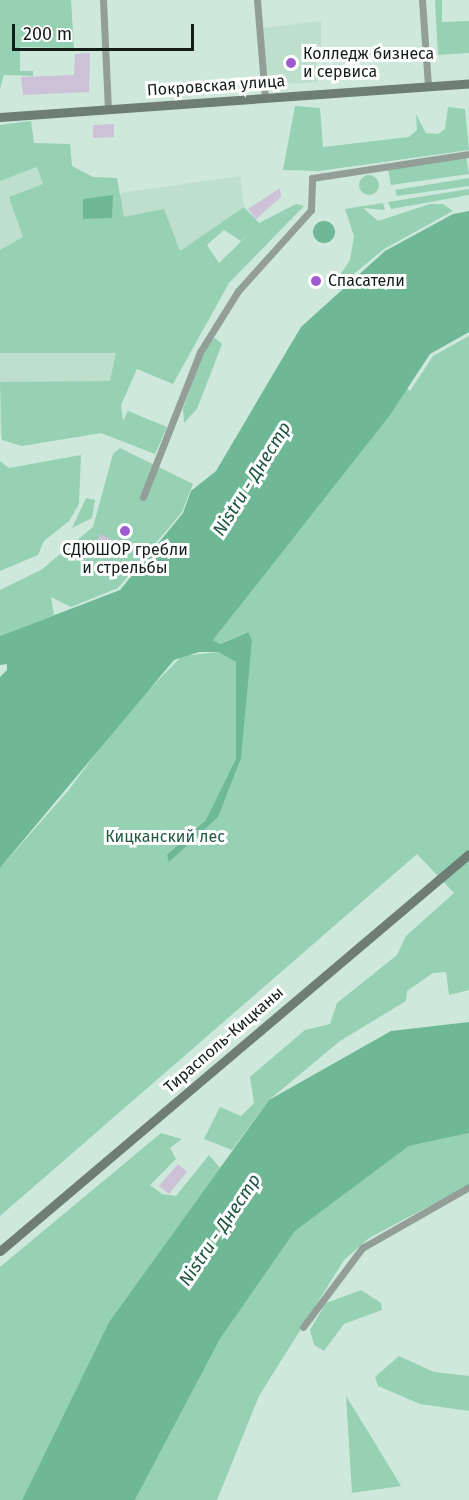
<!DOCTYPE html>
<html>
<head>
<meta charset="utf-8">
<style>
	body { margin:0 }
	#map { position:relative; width:469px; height:1500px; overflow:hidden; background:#cee9db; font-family:"Fira Sans",sans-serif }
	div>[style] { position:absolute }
	.built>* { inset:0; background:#bddfcc }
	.green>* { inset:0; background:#95d1b2 }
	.round { border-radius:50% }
	.water>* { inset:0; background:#6fb895 }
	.building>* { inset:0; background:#cdc1d8 }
	.street>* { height:7px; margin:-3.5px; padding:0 3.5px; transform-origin:3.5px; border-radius:3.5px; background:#939e98 }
	.secondary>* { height:9px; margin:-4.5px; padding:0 4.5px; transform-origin:4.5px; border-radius:4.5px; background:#6e7e75 }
	.dots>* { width:16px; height:16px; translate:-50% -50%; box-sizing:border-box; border:3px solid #fff; border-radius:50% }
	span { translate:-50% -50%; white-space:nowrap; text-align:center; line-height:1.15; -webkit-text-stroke:6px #fff; paint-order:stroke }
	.poi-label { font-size:16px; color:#141d18 }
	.left { translate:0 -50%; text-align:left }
	.street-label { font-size:16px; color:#141d18 }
	.park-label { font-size:16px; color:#215a41 }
	.water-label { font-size:18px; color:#1c553d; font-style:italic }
	.scale { position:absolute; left:12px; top:24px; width:182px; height:27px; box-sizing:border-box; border:3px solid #141d18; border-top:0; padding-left:8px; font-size:18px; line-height:21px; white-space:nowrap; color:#141d18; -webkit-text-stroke:4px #fff; paint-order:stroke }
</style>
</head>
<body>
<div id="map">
	<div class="built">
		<i style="clip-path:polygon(321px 21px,321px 45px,315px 46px,318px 82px,267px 85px,263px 28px)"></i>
		<i style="clip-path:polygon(37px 167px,51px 203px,240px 176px,244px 207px,129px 286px,101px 433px,22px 446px,2px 440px,0 431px,0 181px)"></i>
	</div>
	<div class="green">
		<i style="clip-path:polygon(0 0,71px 0,74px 48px,20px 47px,20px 71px,33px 71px,33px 76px,4px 75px,0 89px)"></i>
		<i style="clip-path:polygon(435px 0,442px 0,442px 22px,469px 21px,469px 53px,438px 55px)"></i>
		<i style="clip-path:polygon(295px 106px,320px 108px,323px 147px,409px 137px,417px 130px,416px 114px,426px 133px,438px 134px,445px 129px,448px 107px,465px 109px,469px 150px,319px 171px,283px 170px)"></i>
		<i style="clip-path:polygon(evenodd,31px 121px,34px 143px,70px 144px,72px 166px,93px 177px,117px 178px,124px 217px,164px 209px,180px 251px,244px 207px,259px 223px,296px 204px,304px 206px,229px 283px,173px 384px,137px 369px,121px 405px,123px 421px,128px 411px,167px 427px,155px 454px,101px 433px,22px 446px,2px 440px,0 382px,110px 381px,116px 353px,0 353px,0 250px,23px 237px,9px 197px,43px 184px,37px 167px,0 181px,0 125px,31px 121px,224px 230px,241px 241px,253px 230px,219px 263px,207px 245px,224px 230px)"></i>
		<i style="clip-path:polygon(466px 156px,469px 174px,391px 185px,388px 169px)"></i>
		<i class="round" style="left:359px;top:175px;width:20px;height:20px"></i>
		<i style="clip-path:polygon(469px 178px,469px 186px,397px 196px,395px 190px)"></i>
		<i style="clip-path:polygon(469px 189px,469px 195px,391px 209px,388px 202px)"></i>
		<i style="clip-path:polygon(383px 203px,385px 210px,363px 208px,378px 221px,430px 204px,443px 204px,453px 211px,384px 249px,349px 278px,340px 275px,350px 260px,354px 236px,345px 209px)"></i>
		<i style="clip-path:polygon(469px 336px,469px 990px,449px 995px,446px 972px,433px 973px,407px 991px,406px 1001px,340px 1041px,269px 1100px,232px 1150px,204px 1139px,220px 1107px,241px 1116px,254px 1103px,250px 1077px,305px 1030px,330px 1024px,337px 1003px,397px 955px,406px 936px,454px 893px,417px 854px,0 1216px,0 868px,68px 791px,126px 713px,182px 656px,218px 652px,236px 662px,236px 759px,247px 632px,219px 644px,213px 640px,406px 388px,410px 391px,433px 356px)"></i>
		<i style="clip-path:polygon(215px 338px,222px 344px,197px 409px,184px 423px,183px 409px,206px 345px)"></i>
		<i style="clip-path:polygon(120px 448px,193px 484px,182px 512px,118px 588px,71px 607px,51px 597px,54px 615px,0 636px,0 590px,41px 570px,93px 527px,113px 454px)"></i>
		<i style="clip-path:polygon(81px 455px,79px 504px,69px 521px,44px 541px,38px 555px,0 571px,0 461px,9px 468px)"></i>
		<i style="clip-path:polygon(86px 498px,95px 500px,92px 518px,72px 528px)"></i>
		<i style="clip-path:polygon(161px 1133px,182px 1139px,170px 1148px,176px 1159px,150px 1185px,162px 1194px,176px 1196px,209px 1155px,220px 1168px,109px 1322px,22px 1500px,0 1500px,0 1267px)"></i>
		<i style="clip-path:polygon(469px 1133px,469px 1185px,369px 1238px,344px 1260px,259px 1396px,217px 1500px,135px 1500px,220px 1339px,295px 1231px,409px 1146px)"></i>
		<i style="clip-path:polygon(361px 1290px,381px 1303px,382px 1310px,344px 1324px,324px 1351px,314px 1345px,310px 1330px,326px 1303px)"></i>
		<i style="clip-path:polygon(399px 1356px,434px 1372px,469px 1376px,469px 1411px,420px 1404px,378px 1386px,375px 1377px)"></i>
		<i style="clip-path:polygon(346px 1396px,375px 1443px,401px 1486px,352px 1493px)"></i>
	</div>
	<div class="water">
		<i style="clip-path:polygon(113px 195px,112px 218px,83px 219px,83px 199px)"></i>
		<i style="clip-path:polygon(469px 211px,469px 332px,430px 354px,390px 415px,213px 640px,220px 644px,248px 632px,252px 640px,241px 758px,218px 817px,169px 862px,167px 855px,206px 820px,236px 759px,236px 662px,218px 652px,199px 652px,174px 660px,0 868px,0 677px,7px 670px,7px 664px,0 665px,0 636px,120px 590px,183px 513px,191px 491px,216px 471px,301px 327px,385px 251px,453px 214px)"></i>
		<i class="round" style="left:313px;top:221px;width:22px;height:22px"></i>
		<i style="clip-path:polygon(469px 1022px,469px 1133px,409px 1146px,295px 1231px,220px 1339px,135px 1500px,22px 1500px,109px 1322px,269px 1100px,391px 1031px)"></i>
	</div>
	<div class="building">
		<i style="clip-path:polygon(90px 53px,89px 92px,23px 95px,21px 77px,74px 75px,75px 54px)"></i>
		<i style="clip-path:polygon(114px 124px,114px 137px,93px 138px,93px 125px)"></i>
		<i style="clip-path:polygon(280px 188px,281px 197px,256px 219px,248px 209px)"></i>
		<i style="clip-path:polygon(100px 534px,119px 543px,113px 554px,95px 546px)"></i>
		<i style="clip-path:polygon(178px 1164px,187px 1172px,169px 1194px,159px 1186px)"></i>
	</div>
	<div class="street">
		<i style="left:103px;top:0;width:109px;rotate:87.4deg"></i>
		<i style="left:257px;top:0;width:98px;rotate:85.3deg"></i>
		<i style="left:422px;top:0;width:86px;rotate:86deg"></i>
		<i style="left:143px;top:497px;width:156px;rotate:-68.5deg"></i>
		<i style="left:200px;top:352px;width:72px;rotate:-58.1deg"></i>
		<i style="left:238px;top:291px;width:109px;rotate:-48deg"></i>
		<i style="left:311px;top:210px;width:32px;rotate:-88deg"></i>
		<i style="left:312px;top:178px;width:159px;rotate:-8.7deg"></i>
		<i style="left:303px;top:1327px;width:99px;rotate:-53.2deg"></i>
		<i style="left:362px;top:1248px;width:123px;rotate:-29.7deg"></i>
	</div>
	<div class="secondary">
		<i style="left:0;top:117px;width:470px;rotate:-4.1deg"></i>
		<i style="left:0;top:1251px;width:614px;rotate:-40.25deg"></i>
	</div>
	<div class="dots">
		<i style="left:291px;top:63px;background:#9f5bd0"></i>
		<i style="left:316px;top:281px;background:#9f5bd0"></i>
		<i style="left:125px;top:531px;background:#9f5bd0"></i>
	</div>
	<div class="poi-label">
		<span class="left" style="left:303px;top:63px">Колледж бизнеса<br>и сервиса</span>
		<span class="left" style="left:328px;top:281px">Спасатели</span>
		<span style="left:125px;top:559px">СДЮШОР гребли<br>и стрельбы</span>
	</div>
	<div class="street-label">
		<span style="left:216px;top:86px;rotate:-4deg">Покровская улица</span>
		<span style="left:224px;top:1040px;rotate:-41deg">Тирасполь-Кицканы</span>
	</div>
	<div class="park-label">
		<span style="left:165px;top:837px">Кицканский лес</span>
	</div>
	<div class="water-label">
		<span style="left:252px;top:479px;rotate:-58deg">Nistru - Днестр</span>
		<span style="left:220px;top:1230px;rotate:-56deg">Nistru - Днестр</span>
	</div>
	<div class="scale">200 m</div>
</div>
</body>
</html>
